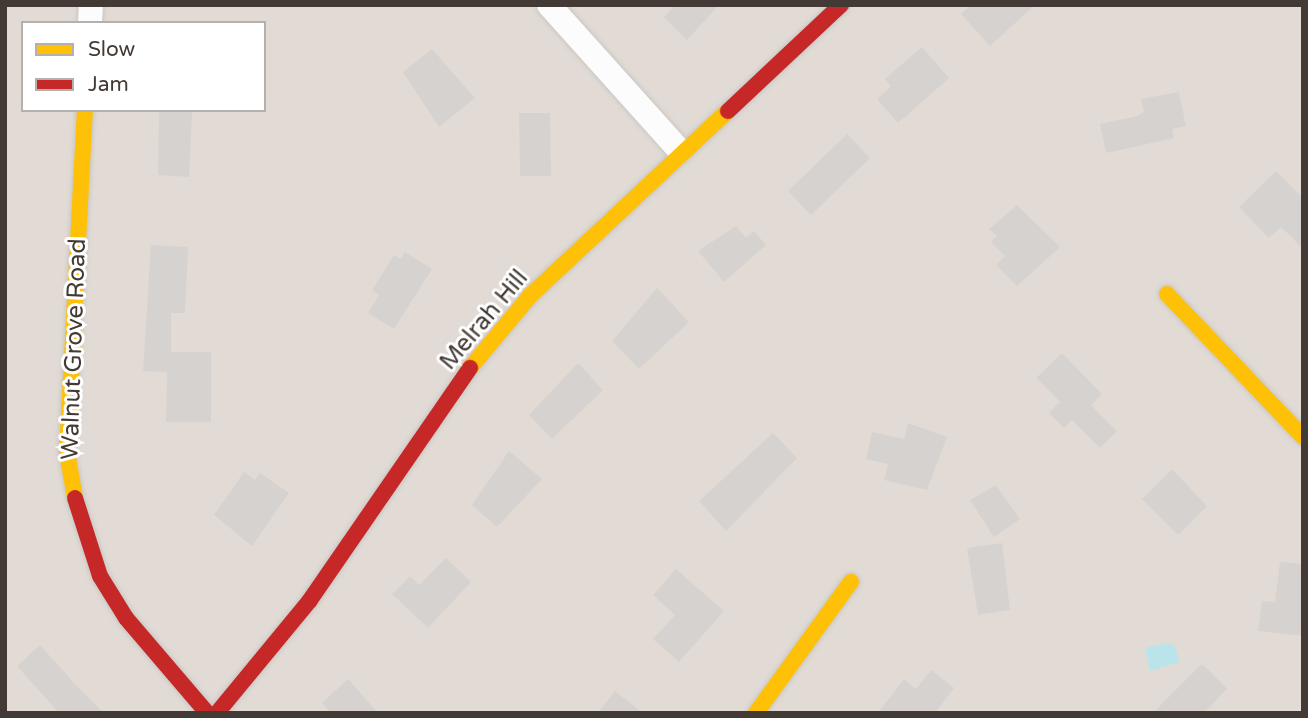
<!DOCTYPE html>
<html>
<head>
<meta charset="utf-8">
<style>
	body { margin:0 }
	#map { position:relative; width:1308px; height:718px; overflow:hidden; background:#eeebe8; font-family:"Varela Round",sans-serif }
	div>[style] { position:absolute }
	.residential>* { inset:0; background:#e2dbd5 }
	.water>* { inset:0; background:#bae3ea }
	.building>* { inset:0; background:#d6d2cf }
	.roads { filter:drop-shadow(0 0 2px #cac7c4) drop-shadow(0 0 2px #cac7c4) }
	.street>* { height:24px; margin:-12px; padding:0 12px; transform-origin:12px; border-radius:12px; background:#fcfcfc }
	.slow>* { height:16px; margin:-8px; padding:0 8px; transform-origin:8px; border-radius:8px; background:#ffc107 }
	.jam>* { height:16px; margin:-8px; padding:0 8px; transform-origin:8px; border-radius:8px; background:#c62828 }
	span { translate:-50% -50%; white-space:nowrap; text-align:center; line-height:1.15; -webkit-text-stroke:6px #fff; paint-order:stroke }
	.street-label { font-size:24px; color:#433a35 }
	.frame { position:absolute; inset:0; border:7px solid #433a35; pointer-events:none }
	.legend { position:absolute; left:21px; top:21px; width:245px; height:91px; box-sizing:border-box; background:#fff; border:2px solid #b4b0ae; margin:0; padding:9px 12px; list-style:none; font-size:21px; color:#433a35 }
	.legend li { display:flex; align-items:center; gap:14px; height:35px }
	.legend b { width:35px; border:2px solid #b4b0ae }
</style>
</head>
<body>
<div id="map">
	<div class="residential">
		<i style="clip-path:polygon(evenodd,5px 5px,1303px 5px,1303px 713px,5px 713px,5px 5px,23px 23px,264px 23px,264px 110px,23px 110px,23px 23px)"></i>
	</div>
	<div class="water">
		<i style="clip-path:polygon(1166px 643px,1174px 645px,1180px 662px,1150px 671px,1145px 648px)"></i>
	</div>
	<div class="building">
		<i style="clip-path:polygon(675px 5px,719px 5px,687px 40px,664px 17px)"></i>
		<i style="clip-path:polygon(971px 5px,1035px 5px,990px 46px,961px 14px)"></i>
		<i style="clip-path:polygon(922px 47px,949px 78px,898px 123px,877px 99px,891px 86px,885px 79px)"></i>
		<i style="clip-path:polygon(432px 49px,475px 98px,439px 127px,403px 72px)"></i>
		<i style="clip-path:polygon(1179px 92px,1186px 126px,1172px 129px,1174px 138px,1106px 153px,1100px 124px,1137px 116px,1144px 112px,1141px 99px)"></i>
		<i style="clip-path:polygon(159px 110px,192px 112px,189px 177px,158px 175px)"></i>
		<i style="clip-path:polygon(519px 113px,550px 113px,551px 176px,520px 176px)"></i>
		<i style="clip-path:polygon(847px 134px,870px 158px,811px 215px,788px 191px)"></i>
		<i style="clip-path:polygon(1276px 171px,1303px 198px,1303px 249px,1281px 227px,1269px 238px,1239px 207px)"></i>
		<i style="clip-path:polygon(1017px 205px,1060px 247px,1017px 286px,996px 265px,1005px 256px,991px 242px,997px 236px,989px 229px)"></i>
		<i style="clip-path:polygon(736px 226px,746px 238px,754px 231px,766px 245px,724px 282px,698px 251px)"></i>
		<i style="clip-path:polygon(151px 245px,188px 247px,185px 313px,171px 313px,171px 352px,211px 352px,211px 422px,166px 422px,167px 372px,143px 371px)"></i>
		<i style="clip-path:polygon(405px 252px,432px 269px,394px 329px,368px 313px,379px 295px,372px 290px,394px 255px,401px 259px)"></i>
		<i style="clip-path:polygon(657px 288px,689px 322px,639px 369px,612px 341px)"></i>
		<i style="clip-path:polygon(1062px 353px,1102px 394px,1091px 405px,1117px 431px,1100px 448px,1072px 420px,1064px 428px,1049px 413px,1060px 402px,1036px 378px)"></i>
		<i style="clip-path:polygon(578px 363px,603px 390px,552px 439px,529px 415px)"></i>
		<i style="clip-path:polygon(908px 423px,947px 437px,927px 490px,884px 480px,888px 464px,866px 459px,872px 432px,904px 439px)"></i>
		<i style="clip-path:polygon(773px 433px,797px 458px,726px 531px,699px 501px)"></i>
		<i style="clip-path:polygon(509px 451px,542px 479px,497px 527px,472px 505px)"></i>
		<i style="clip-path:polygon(1172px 469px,1207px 506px,1178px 535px,1142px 499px)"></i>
		<i style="clip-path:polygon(244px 472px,255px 480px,260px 473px,289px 493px,252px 546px,214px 515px)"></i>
		<i style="clip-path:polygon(996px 485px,1020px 519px,994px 537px,970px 500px)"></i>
		<i style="clip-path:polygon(1002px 543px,1010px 610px,978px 615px,967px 548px)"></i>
		<i style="clip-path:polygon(446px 558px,471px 582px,428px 628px,392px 594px,410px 576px,419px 585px)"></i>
		<i style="clip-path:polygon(1280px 562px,1303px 564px,1303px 636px,1258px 631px,1262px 601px,1275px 602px)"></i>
		<i style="clip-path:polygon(676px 569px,724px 611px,679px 662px,653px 639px,675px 615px,653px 595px)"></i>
		<i style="clip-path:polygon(40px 645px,75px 684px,104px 713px,59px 713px,17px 666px)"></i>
		<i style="clip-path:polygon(1202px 664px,1227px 689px,1204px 713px,1153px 713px)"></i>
		<i style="clip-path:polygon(931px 670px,954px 688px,935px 713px,878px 713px,904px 679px,916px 689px)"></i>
		<i style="clip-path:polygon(348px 679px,378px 713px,331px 713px,322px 703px)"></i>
		<i style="clip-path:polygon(615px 691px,643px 713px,598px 713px)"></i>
	</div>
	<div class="roads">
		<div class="street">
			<i style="left:549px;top:5px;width:195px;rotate:48.1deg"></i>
			<i style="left:90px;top:23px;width:18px;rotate:-87deg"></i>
		</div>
		<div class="slow">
			<i style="left:1167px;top:294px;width:197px;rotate:46.4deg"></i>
			<i style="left:470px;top:368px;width:94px;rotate:-50.2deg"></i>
			<i style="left:530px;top:296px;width:271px;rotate:-43.1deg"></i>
			<i style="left:75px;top:498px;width:47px;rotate:-99.9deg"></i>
			<i style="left:67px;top:452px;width:342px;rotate:-87deg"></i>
			<i style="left:756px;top:713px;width:162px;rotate:-54.1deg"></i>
		</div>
		<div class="jam">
			<i style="left:728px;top:111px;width:155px;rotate:-43.2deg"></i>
			<i style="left:75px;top:498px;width:82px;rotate:72.2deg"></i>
			<i style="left:100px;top:576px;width:49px;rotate:58.2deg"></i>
			<i style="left:126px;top:618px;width:125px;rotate:49.5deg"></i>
			<i style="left:217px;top:713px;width:146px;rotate:-50.5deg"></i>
			<i style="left:310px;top:600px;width:282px;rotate:-55.4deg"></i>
		</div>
	</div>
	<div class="street-label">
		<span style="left:484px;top:320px;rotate:-50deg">Melrah Hill</span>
		<span style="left:74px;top:349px;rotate:-88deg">Walnut Grove Road</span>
	</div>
	<div class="frame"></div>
	<ul class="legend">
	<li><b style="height:9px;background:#ffc107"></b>Slow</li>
	<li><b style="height:9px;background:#c62828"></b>Jam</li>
	</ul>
</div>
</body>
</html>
